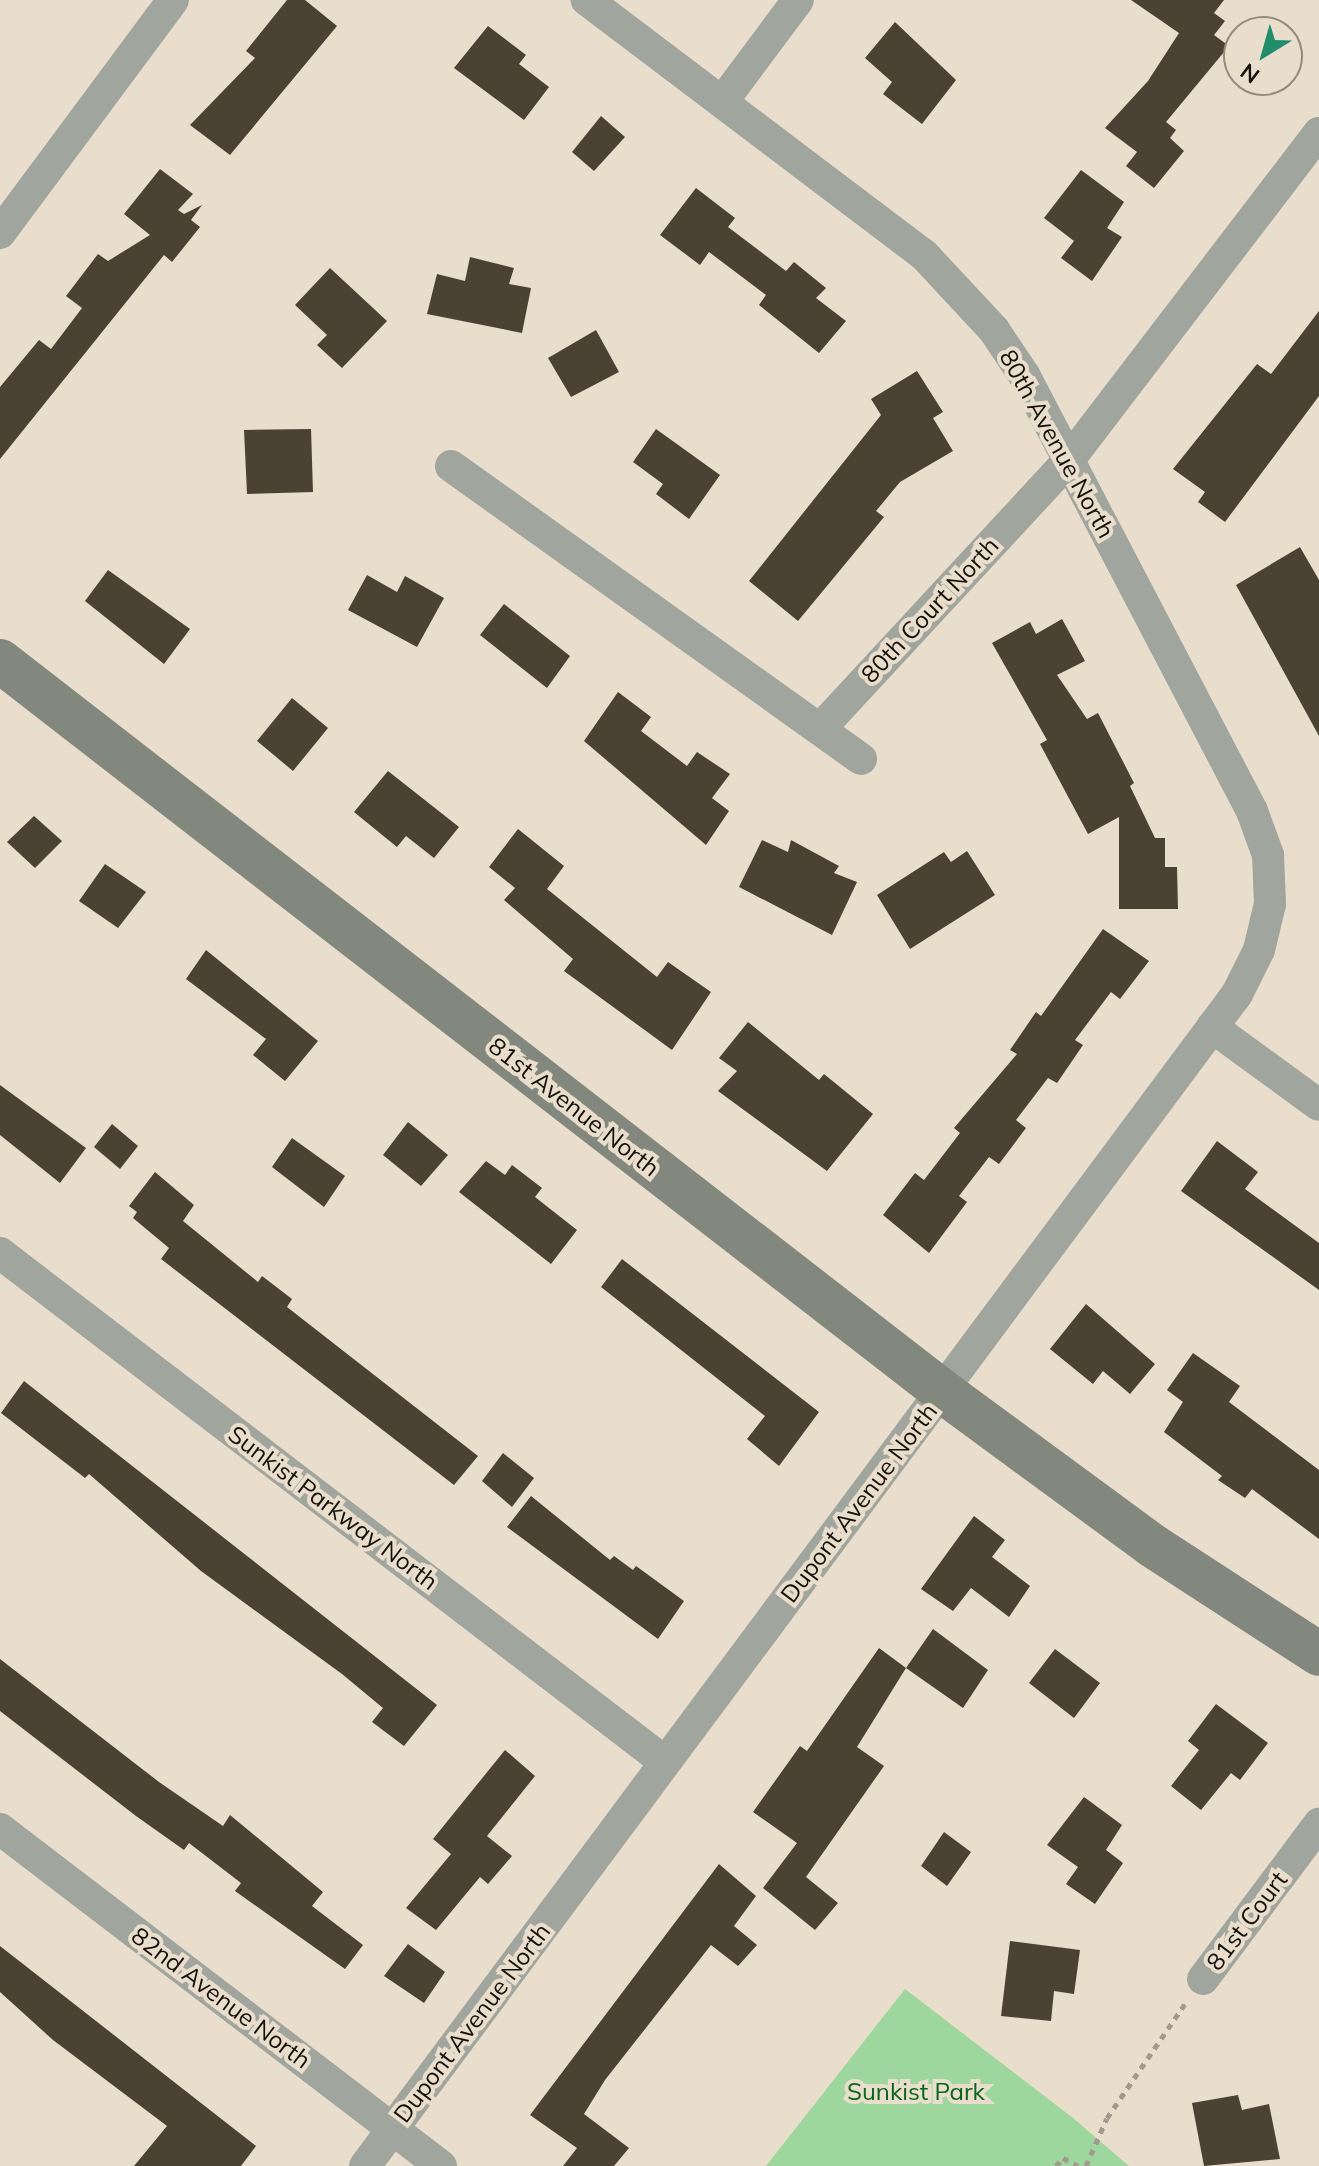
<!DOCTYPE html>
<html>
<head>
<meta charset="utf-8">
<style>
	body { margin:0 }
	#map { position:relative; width:1319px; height:2166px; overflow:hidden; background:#e9ddcc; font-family:Mulish,sans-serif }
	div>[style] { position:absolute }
	.green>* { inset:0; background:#9dd79d }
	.building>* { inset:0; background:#4c4234 }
	.path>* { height:5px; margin-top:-2.5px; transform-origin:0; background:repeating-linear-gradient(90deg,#a3998c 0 6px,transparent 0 12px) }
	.street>* { height:32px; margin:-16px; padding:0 16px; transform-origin:16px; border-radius:16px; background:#a0a59d }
	.secondary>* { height:44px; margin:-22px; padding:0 22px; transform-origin:22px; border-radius:22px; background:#82887d }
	span { translate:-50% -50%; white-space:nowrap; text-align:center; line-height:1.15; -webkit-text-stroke:8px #e9ddcc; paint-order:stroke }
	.street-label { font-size:24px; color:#14100a }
	.park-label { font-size:24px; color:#086519 }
	.north { position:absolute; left:1223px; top:16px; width:80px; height:80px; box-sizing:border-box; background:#e9ddcc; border:2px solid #948b7e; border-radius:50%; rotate:217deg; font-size:22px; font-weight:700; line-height:32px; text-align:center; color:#14100a }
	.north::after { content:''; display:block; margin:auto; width:28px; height:36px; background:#228d6b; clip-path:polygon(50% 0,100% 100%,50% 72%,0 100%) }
</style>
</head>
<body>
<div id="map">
	<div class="green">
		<i style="clip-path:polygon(905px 1989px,1073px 2118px,1129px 2166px,766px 2166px)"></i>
	</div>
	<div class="building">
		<i style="clip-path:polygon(287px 0,305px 0,337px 26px,230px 155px,190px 125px,255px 58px,246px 51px)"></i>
		<i style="clip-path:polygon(1131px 0,1224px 0,1214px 13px,1225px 21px,1214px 35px,1229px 46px,1166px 122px,1176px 130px,1170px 138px,1184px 151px,1154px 188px,1126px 166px,1137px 152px,1105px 128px,1148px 81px,1179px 33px)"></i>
		<i style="clip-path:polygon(895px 22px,956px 80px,922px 124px,883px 94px,892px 82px,865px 58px)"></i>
		<i style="clip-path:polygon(488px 26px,526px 55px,519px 64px,549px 87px,524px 120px,454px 68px)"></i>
		<i style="clip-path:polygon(601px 116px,625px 137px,594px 171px,572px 152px)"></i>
		<i style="clip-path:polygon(160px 169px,193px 194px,178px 210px,184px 214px,202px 205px,191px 220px,200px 227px,172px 262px,164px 255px,0 459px,0 387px,39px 340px,51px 349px,82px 308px,66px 296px,98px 254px,108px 261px,150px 235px,124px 214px)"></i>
		<i style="clip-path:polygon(1081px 170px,1124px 202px,1107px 228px,1122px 237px,1092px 281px,1061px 258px,1074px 241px,1044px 218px)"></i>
		<i style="clip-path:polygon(696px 188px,735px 218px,728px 227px,786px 271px,794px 262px,826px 288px,816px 298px,846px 321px,819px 353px,759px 305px,766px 295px,709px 252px,700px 265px,660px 235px)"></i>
		<i style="clip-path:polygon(470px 257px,514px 268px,509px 284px,531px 288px,522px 333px,427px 314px,437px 274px,465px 281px)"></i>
		<i style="clip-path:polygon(330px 268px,387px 321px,342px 368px,317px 345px,327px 335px,295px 305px)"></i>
		<i style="clip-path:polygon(1319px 311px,1319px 396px,1225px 522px,1198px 502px,1205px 492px,1173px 469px,1257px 364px,1271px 374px)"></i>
		<i style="clip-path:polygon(596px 330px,619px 372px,571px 397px,548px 358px)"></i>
		<i style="clip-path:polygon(917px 371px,943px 412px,933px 418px,953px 451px,900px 482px,876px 511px,884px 517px,798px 621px,749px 581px,881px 415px,871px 399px)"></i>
		<i style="clip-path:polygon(311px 429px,313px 492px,247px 494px,244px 430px)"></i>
		<i style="clip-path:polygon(656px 429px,720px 475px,689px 519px,656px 494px,663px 484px,633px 462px)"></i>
		<i style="clip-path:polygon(1300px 547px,1319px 580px,1319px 736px,1236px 585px)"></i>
		<i style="clip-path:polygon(108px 570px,190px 629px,164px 664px,85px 601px)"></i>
		<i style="clip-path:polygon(367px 575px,397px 592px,405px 576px,444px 598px,417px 647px,348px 610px)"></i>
		<i style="clip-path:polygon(504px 604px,570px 656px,547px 688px,480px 635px)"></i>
		<i style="clip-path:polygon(1062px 619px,1085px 661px,1057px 675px,1087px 719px,1098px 713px,1134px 783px,1130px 786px,1155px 838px,1165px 838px,1165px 867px,1177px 867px,1178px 909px,1119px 909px,1119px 817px,1088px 834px,1040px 744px,1047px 740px,992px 643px,1030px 622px,1036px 634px)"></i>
		<i style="clip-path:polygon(618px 692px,651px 717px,641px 731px,687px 766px,697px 752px,730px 774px,712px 798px,729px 811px,706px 845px,584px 741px)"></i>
		<i style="clip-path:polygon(292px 698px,328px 728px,293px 771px,257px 741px)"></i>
		<i style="clip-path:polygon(388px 771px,459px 827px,434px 858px,406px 836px,397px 847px,354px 812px)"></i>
		<i style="clip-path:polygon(34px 816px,62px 841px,35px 868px,7px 842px)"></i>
		<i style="clip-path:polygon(518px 829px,564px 866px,547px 889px,657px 977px,668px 962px,711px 992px,672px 1050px,564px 971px,573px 959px,504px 900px,515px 888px,489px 867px)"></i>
		<i style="clip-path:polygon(762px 840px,788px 852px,791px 840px,839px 866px,834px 873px,857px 882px,832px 935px,739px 887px)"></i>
		<i style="clip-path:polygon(967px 851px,995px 895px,910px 949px,877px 895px,944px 852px,951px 862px)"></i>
		<i style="clip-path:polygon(105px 864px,146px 892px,118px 928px,79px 901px)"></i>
		<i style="clip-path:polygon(1103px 929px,1149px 961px,1120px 999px,1111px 992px,1075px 1040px,1083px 1045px,1057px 1083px,1048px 1078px,1016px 1120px,1026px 1128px,999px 1164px,989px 1157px,959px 1196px,967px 1202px,929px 1253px,883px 1215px,915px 1173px,924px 1180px,960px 1133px,954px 1128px,1017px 1054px,1010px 1050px,1036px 1012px,1041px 1016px)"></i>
		<i style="clip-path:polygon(206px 950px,318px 1041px,285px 1081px,253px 1055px,266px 1039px,186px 979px)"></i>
		<i style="clip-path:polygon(748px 1022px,819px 1080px,824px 1074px,873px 1114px,827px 1171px,718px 1091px,737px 1071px,719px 1058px)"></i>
		<i style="clip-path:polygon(0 1085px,86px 1148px,60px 1183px,0 1135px)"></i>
		<i style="clip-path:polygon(408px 1122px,448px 1155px,421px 1186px,383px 1155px)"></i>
		<i style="clip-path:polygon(112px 1124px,138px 1146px,120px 1169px,94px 1147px)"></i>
		<i style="clip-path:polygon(292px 1138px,345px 1176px,324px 1207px,272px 1167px)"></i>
		<i style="clip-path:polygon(1217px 1141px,1258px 1172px,1245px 1189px,1319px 1243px,1319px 1290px,1181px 1191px)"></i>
		<i style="clip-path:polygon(486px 1161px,505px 1175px,512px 1165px,542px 1188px,535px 1197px,577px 1230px,551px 1264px,459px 1192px)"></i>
		<i style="clip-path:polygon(155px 1172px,194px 1205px,183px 1221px,258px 1282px,262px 1276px,292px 1299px,287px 1307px,478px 1456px,454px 1485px,161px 1259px,169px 1248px,133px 1218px,137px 1212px,129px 1206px)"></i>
		<i style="clip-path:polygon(622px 1259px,819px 1412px,779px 1466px,747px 1439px,765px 1416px,601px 1287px)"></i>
		<i style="clip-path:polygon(1086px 1304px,1155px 1364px,1130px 1394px,1103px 1371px,1093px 1384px,1050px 1349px)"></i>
		<i style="clip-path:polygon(1193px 1353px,1240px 1386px,1229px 1402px,1319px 1470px,1319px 1539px,1252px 1489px,1245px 1498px,1218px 1480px,1222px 1476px,1164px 1432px,1183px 1402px,1167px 1390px)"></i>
		<i style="clip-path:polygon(24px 1381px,437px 1705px,404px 1746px,372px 1722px,383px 1708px,342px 1674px,201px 1571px,89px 1474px,85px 1478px,1px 1413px)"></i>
		<i style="clip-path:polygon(503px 1453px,534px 1478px,512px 1507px,482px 1481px)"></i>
		<i style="clip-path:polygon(531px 1496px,610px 1560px,614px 1556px,633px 1570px,636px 1566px,684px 1601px,658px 1639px,507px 1527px)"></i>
		<i style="clip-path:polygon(974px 1516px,1005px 1540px,992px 1557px,1030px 1586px,1009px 1617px,971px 1588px,953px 1611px,921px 1589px)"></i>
		<i style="clip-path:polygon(933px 1629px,988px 1670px,963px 1708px,906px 1668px)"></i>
		<i style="clip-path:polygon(879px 1648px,906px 1668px,857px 1747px,884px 1766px,806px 1877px,838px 1903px,815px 1930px,763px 1888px,797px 1843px,753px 1812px,800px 1746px,807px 1751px)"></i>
		<i style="clip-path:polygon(1055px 1649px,1100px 1683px,1074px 1718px,1029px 1683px)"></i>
		<i style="clip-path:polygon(0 1659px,159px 1782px,223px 1826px,230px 1815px,323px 1892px,312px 1906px,363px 1945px,345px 1969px,235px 1891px,241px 1883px,189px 1843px,184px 1850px,136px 1816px,0 1711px)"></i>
		<i style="clip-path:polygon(1216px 1704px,1268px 1743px,1240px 1780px,1231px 1773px,1201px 1810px,1171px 1786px,1199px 1750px,1188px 1741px)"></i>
		<i style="clip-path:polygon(505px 1750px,535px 1776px,487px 1836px,512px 1856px,488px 1884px,480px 1877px,436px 1930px,406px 1908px,451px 1854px,433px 1839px)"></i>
		<i style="clip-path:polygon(1084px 1797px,1122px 1825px,1106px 1850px,1123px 1863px,1095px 1904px,1066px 1884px,1078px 1867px,1047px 1845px)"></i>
		<i style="clip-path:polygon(944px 1832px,971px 1852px,947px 1886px,921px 1866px)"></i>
		<i style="clip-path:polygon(719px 1864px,756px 1896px,734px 1926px,757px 1945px,738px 1966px,711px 1945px,605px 2080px,584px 2114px,629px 2148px,614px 2166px,563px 2166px,577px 2148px,530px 2115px)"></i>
		<i style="clip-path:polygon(1010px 1941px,1080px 1950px,1074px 1994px,1054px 1991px,1051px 2021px,1001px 2016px)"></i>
		<i style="clip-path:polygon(408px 1944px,445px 1972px,424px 2003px,384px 1976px)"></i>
		<i style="clip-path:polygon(0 1946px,256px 2146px,241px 2166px,134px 2166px,167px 2126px,53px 2040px,0 1992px)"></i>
		<i style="clip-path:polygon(1238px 2095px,1242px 2110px,1269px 2104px,1280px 2159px,1204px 2166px,1192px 2103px)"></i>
	</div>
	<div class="path">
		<i style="left:1056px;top:2166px;width:11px;rotate:-49deg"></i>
		<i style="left:1063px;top:2158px;width:17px;rotate:28deg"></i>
		<i style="left:1086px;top:2166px;width:52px;rotate:-66.4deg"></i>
		<i style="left:1107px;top:2118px;width:140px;rotate:-55.7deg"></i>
	</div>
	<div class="street">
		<i style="left:722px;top:102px;width:127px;rotate:-53.3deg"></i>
		<i style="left:0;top:233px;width:290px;rotate:-53.4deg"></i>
		<i style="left:451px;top:466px;width:504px;rotate:35.55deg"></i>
		<i style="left:820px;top:729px;width:365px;rotate:-47.2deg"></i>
		<i style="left:1068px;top:461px;width:413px;rotate:-52.6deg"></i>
		<i style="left:1212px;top:1027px;width:132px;rotate:36.1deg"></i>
		<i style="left:0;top:1253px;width:837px;rotate:37.43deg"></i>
		<i style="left:0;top:1829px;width:555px;rotate:37.39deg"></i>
		<i style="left:1203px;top:1979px;width:194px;rotate:-53.2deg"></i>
		<i style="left:365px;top:2166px;width:1461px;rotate:-53.35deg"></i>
		<i style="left:1237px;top:994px;width:49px;rotate:-63.4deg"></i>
		<i style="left:1259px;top:950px;width:47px;rotate:-76.6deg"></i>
		<i style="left:1270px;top:904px;width:49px;rotate:-92.3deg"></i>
		<i style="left:1268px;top:855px;width:47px;rotate:-110deg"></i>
		<i style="left:1252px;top:811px;width:492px;rotate:-117.6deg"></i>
		<i style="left:1024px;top:375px;width:54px;rotate:-123.7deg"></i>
		<i style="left:994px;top:330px;width:103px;rotate:-133deg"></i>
		<i style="left:924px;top:255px;width:423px;rotate:-142.9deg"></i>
	</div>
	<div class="secondary">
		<i style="left:0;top:661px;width:1192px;rotate:37.77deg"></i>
		<i style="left:942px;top:1391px;width:262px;rotate:36.3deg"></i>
		<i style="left:1153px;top:1546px;width:198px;rotate:33deg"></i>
	</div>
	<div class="street-label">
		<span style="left:1057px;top:444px;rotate:61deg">80th Avenue North</span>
		<span style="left:930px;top:610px;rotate:-47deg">80th Court North</span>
		<span style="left:574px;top:1107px;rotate:38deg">81st Avenue North</span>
		<span style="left:859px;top:1503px;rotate:-53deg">Dupont Avenue North</span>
		<span style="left:333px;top:1508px;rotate:37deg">Sunkist Parkway North</span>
		<span style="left:1247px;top:1921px;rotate:-53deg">81st Court</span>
		<span style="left:221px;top:1998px;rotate:37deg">82nd Avenue North</span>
		<span style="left:472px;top:2023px;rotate:-53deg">Dupont Avenue North</span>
	</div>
	<div class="park-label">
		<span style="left:916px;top:2092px">Sunkist Park</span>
	</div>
	<div class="north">N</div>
</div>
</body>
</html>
